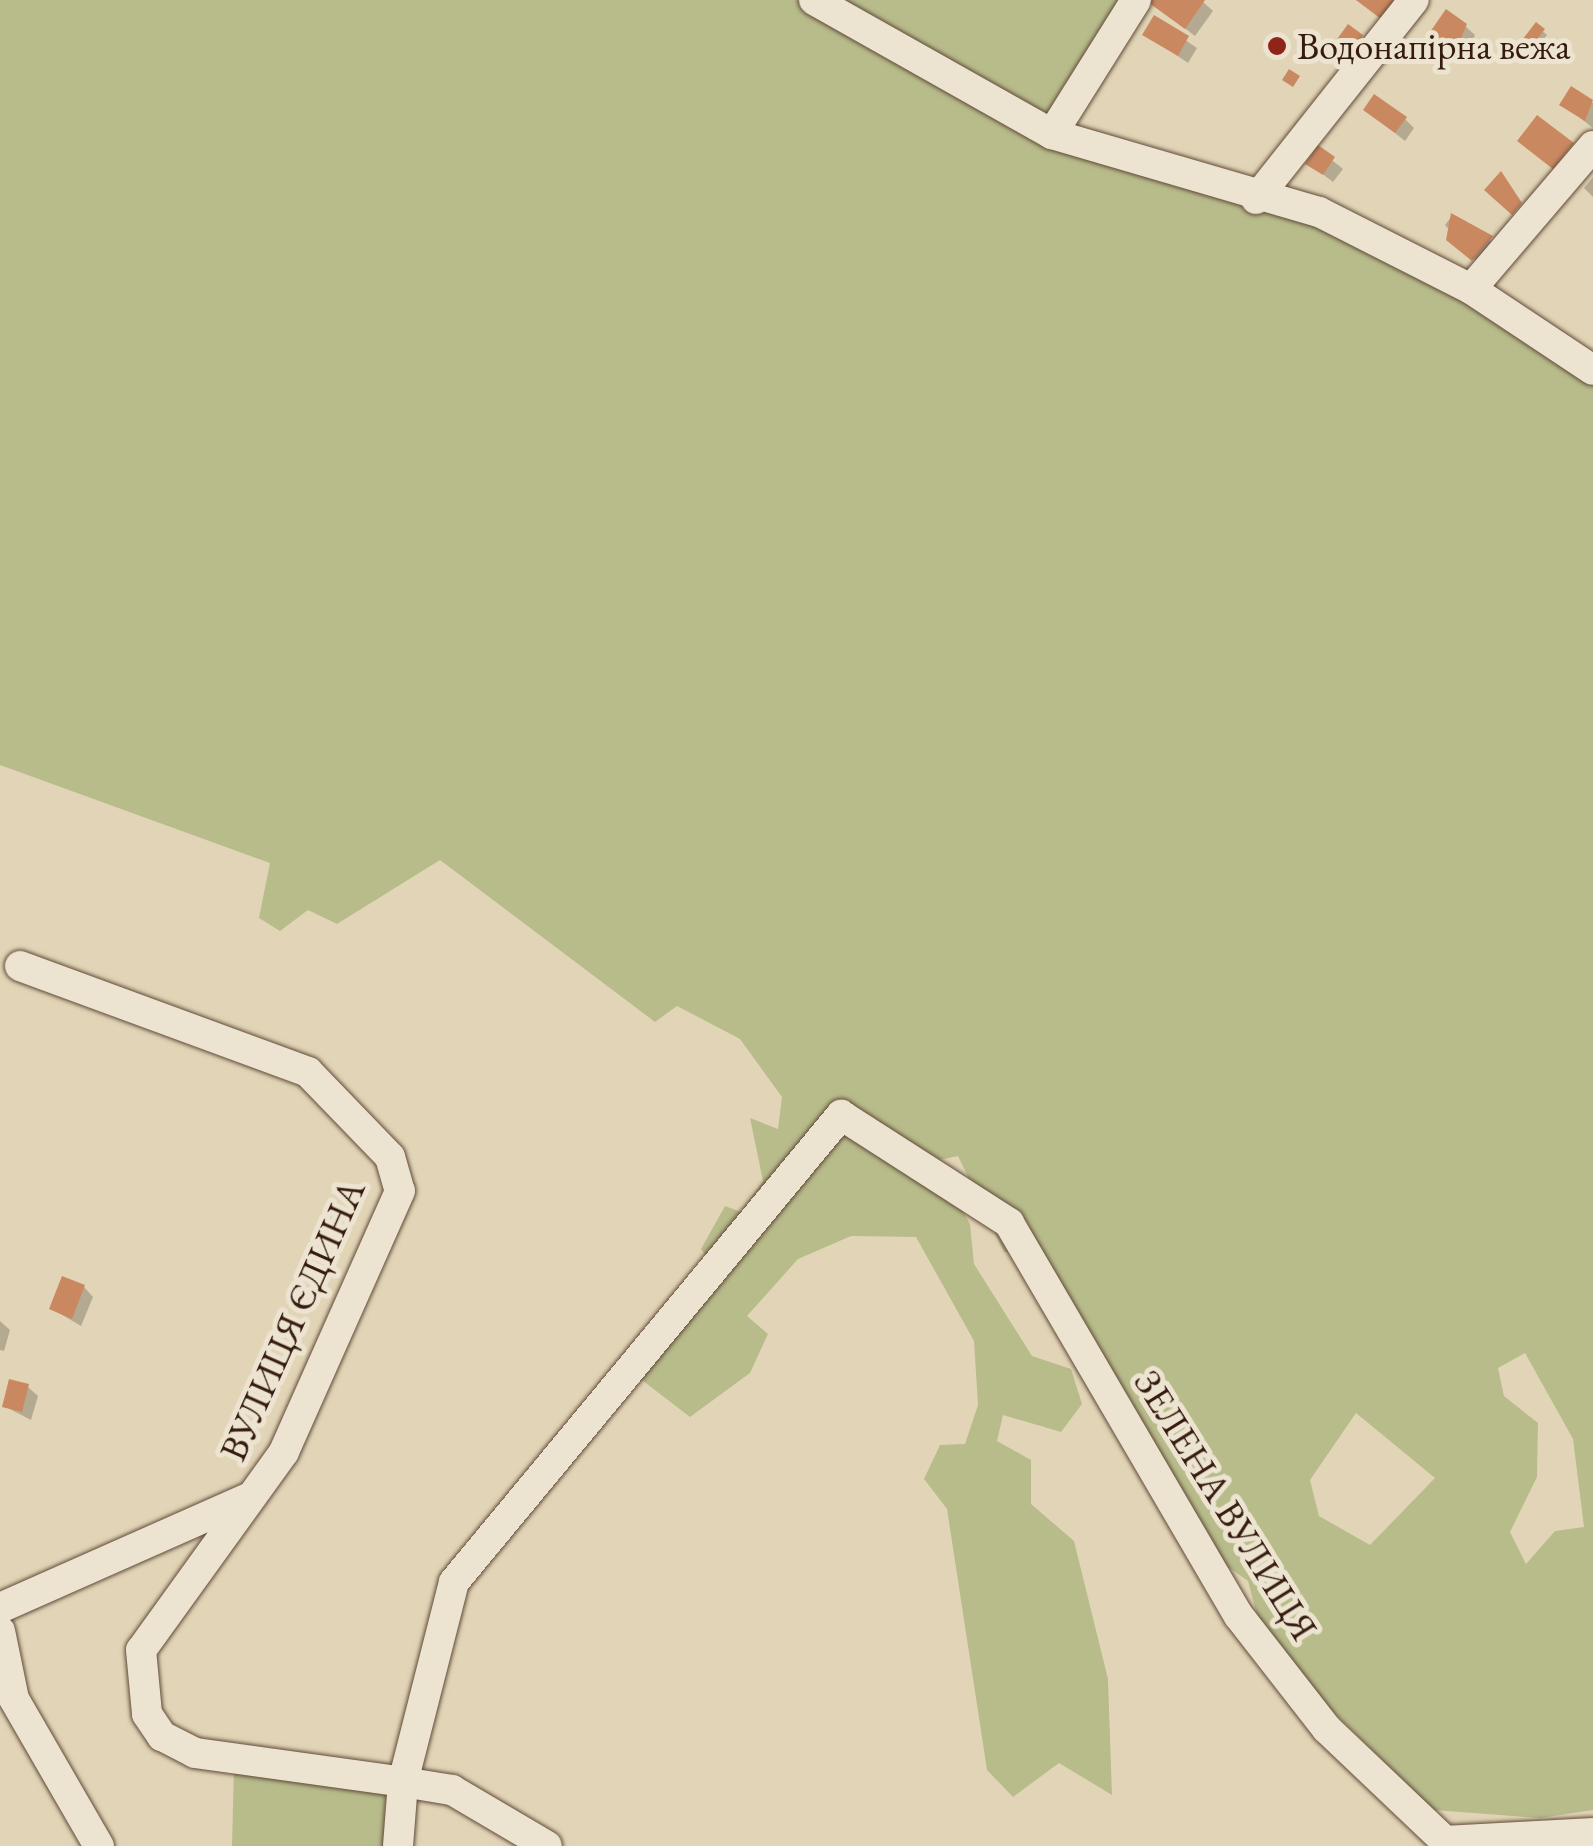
<!DOCTYPE html>
<html>
<head>
<meta charset="utf-8">
<style>
	body { margin:0 }
	#map { position:relative; width:1593px; height:1846px; overflow:hidden; background:#e2d5b7; font-family:"EB Garamond",serif }
	div>[style] { position:absolute }
	.green>* { inset:0; background:#b8bc8b }
	.shadow>* { inset:0; background:#0003 }
	.building>* { inset:0; background:#ca8861 }
	.roads { filter:drop-shadow(0 0 2px #614a39) drop-shadow(0 0 2px #614a39) }
	.minor>* { height:30px; margin:-15px; padding:0 15px; transform-origin:15px; border-radius:15px; background:#ece4d0 }
	.dots>* { width:28px; height:28px; translate:-50% -50%; box-sizing:border-box; border:5px solid #ece4d0; border-radius:50% }
	span { translate:-50% -50%; white-space:nowrap; text-align:center; line-height:1.15; -webkit-text-stroke:10px #ece4d0; paint-order:stroke }
	.poi-label { font-size:38px; color:#361c0f }
	.left { translate:0 -50%; text-align:left }
	.street-label { font-size:38px; color:#361c0f }
</style>
</head>
<body>
<div id="map">
	<div class="green">
		<i style="clip-path:polygon(evenodd,0 0,1136px 0,1053px 133px,1319px 212px,1593px 370px,1593px 1810px,1540px 1818px,1434px 1810px,1265px 1645px,1248px 1581px,1194px 1543px,1020px 1254px,1004px 1252px,958px 1156px,934px 1161px,970px 1224px,974px 1264px,1032px 1356px,1071px 1369px,1082px 1404px,1061px 1432px,1003px 1415px,997px 1441px,1031px 1460px,1031px 1504px,1074px 1541px,1108px 1679px,1112px 1795px,1059px 1763px,1013px 1797px,987px 1770px,947px 1509px,924px 1479px,940px 1445px,965px 1444px,978px 1405px,974px 1341px,916px 1237px,851px 1236px,798px 1259px,747px 1316px,768px 1334px,750px 1373px,690px 1417px,634px 1374px,719px 1274px,701px 1249px,725px 1206px,741px 1212px,763px 1181px,750px 1118px,778px 1129px,782px 1097px,740px 1039px,677px 1006px,655px 1022px,440px 860px,337px 924px,308px 910px,280px 931px,259px 918px,270px 863px,0 765px,0 0,1525px 1353px,1573px 1439px,1584px 1527px,1555px 1531px,1526px 1564px,1510px 1532px,1537px 1477px,1538px 1423px,1504px 1396px,1498px 1368px,1525px 1353px,0 0,1356px 1413px,1435px 1478px,1370px 1545px,1319px 1516px,1310px 1480px,1356px 1413px)"></i>
		<i style="clip-path:polygon(234px 1768px,386px 1792px,383px 1846px,232px 1846px)"></i>
	</div>
	<div class="shadow">
		<i style="clip-path:polygon(1148px 0,1201px 0,1213px 11px,1195px 36px)"></i>
		<i style="clip-path:polygon(1155px 19px,1197px 48px,1188px 63px,1145px 34px)"></i>
		<i style="clip-path:polygon(1536px 25px,1547px 35px,1536px 49px,1525px 40px)"></i>
		<i style="clip-path:polygon(1465px 26px,1475px 35px,1466px 57px,1433px 32px)"></i>
		<i style="clip-path:polygon(1572px 89px,1593px 103px,1593px 128px,1562px 104px)"></i>
		<i style="clip-path:polygon(1366px 110px,1405px 119px,1414px 128px,1405px 141px)"></i>
		<i style="clip-path:polygon(1318px 149px,1343px 169px,1333px 182px,1308px 163px)"></i>
		<i style="clip-path:polygon(1593px 177px,1593px 197px,1584px 188px)"></i>
		<i style="clip-path:polygon(1452px 216px,1500px 247px,1483px 269px,1445px 225px)"></i>
		<i style="clip-path:polygon(84px 1287px,93px 1297px,81px 1326px,52px 1309px)"></i>
		<i style="clip-path:polygon(0 1321px,10px 1330px,4px 1351px,0 1350px)"></i>
		<i style="clip-path:polygon(28px 1387px,38px 1396px,31px 1420px,4px 1406px)"></i>
	</div>
	<div class="building">
		<i style="clip-path:polygon(1145px 0,1205px 0,1185px 29px)"></i>
		<i style="clip-path:polygon(1356px 0,1396px 0,1381px 19px)"></i>
		<i style="clip-path:polygon(1446px 9px,1467px 24px,1456px 50px,1430px 32px)"></i>
		<i style="clip-path:polygon(1154px 15px,1189px 36px,1178px 56px,1142px 35px)"></i>
		<i style="clip-path:polygon(1536px 22px,1545px 29px,1531px 47px,1522px 40px)"></i>
		<i style="clip-path:polygon(1348px 24px,1363px 35px,1352px 62px,1332px 46px)"></i>
		<i style="clip-path:polygon(1289px 69px,1300px 76px,1293px 87px,1282px 80px)"></i>
		<i style="clip-path:polygon(1571px 86px,1593px 100px,1585px 121px,1559px 105px)"></i>
		<i style="clip-path:polygon(1374px 94px,1407px 117px,1395px 133px,1363px 110px)"></i>
		<i style="clip-path:polygon(1537px 115px,1574px 143px,1553px 169px,1517px 141px)"></i>
		<i style="clip-path:polygon(1318px 145px,1335px 157px,1323px 175px,1305px 164px)"></i>
		<i style="clip-path:polygon(1501px 171px,1522px 203px,1512px 215px,1484px 190px)"></i>
		<i style="clip-path:polygon(1451px 213px,1493px 236px,1472px 261px,1446px 240px)"></i>
		<i style="clip-path:polygon(62px 1276px,85px 1285px,72px 1319px,49px 1309px)"></i>
		<i style="clip-path:polygon(9px 1379px,29px 1384px,22px 1412px,2px 1407px)"></i>
	</div>
	<div class="roads">
		<div class="minor">
			<i style="left:814px;top:0;width:273px;rotate:29.4deg"></i>
			<i style="left:1052px;top:134px;width:278px;rotate:16.3deg"></i>
			<i style="left:1319px;top:212px;width:170px;rotate:26.9deg"></i>
			<i style="left:1471px;top:289px;width:146px;rotate:33.6deg"></i>
			<i style="left:1052px;top:134px;width:158px;rotate:-57.9deg"></i>
			<i style="left:1256px;top:199px;width:254px;rotate:-51.6deg"></i>
			<i style="left:1471px;top:289px;width:188px;rotate:-49.5deg"></i>
			<i style="left:20px;top:966px;width:307px;rotate:20.2deg"></i>
			<i style="left:308px;top:1072px;width:118px;rotate:46deg"></i>
			<i style="left:390px;top:1157px;width:35px;rotate:74deg"></i>
			<i style="left:400px;top:1191px;width:286px;rotate:114deg"></i>
			<i style="left:284px;top:1452px;width:244px;rotate:125.8deg"></i>
			<i style="left:141px;top:1650px;width:64px;rotate:84.6deg"></i>
			<i style="left:147px;top:1714px;width:27px;rotate:56deg"></i>
			<i style="left:162px;top:1736px;width:37px;rotate:27deg"></i>
			<i style="left:195px;top:1753px;width:210px;rotate:7.9deg"></i>
			<i style="left:403px;top:1782px;width:206px;rotate:-75.7deg"></i>
			<i style="left:454px;top:1582px;width:607px;rotate:-50.35deg"></i>
			<i style="left:841px;top:1115px;width:200px;rotate:32.7deg"></i>
			<i style="left:1009px;top:1223px;width:455px;rotate:59.7deg"></i>
			<i style="left:1239px;top:1616px;width:143px;rotate:52.1deg"></i>
			<i style="left:1327px;top:1729px;width:163px;rotate:43.5deg"></i>
			<i style="left:1445px;top:1841px;width:148px;rotate:-3.1deg"></i>
			<i style="left:0;top:1608px;width:274px;rotate:-23.9deg"></i>
			<i style="left:0;top:1631px;width:69px;rotate:78.4deg"></i>
			<i style="left:14px;top:1699px;width:170px;rotate:60deg"></i>
			<i style="left:398px;top:1846px;width:64px;rotate:-85.5deg"></i>
			<i style="left:403px;top:1782px;width:50px;rotate:9.3deg"></i>
			<i style="left:452px;top:1790px;width:110px;rotate:30.5deg"></i>
		</div>
	</div>
	<div class="dots">
		<i style="left:1277px;top:46px;background:#8f2418"></i>
	</div>
	<div class="poi-label">
		<span class="left" style="left:1297px;top:46px">Водонапірна вежа</span>
	</div>
	<div class="street-label">
		<span style="left:292px;top:1320px;rotate:-66deg">ВУЛИЦЯ ЄДИНА</span>
		<span style="left:1226px;top:1505px;rotate:58deg">ЗЕЛЕНА ВУЛИЦЯ</span>
	</div>
</div>
</body>
</html>
